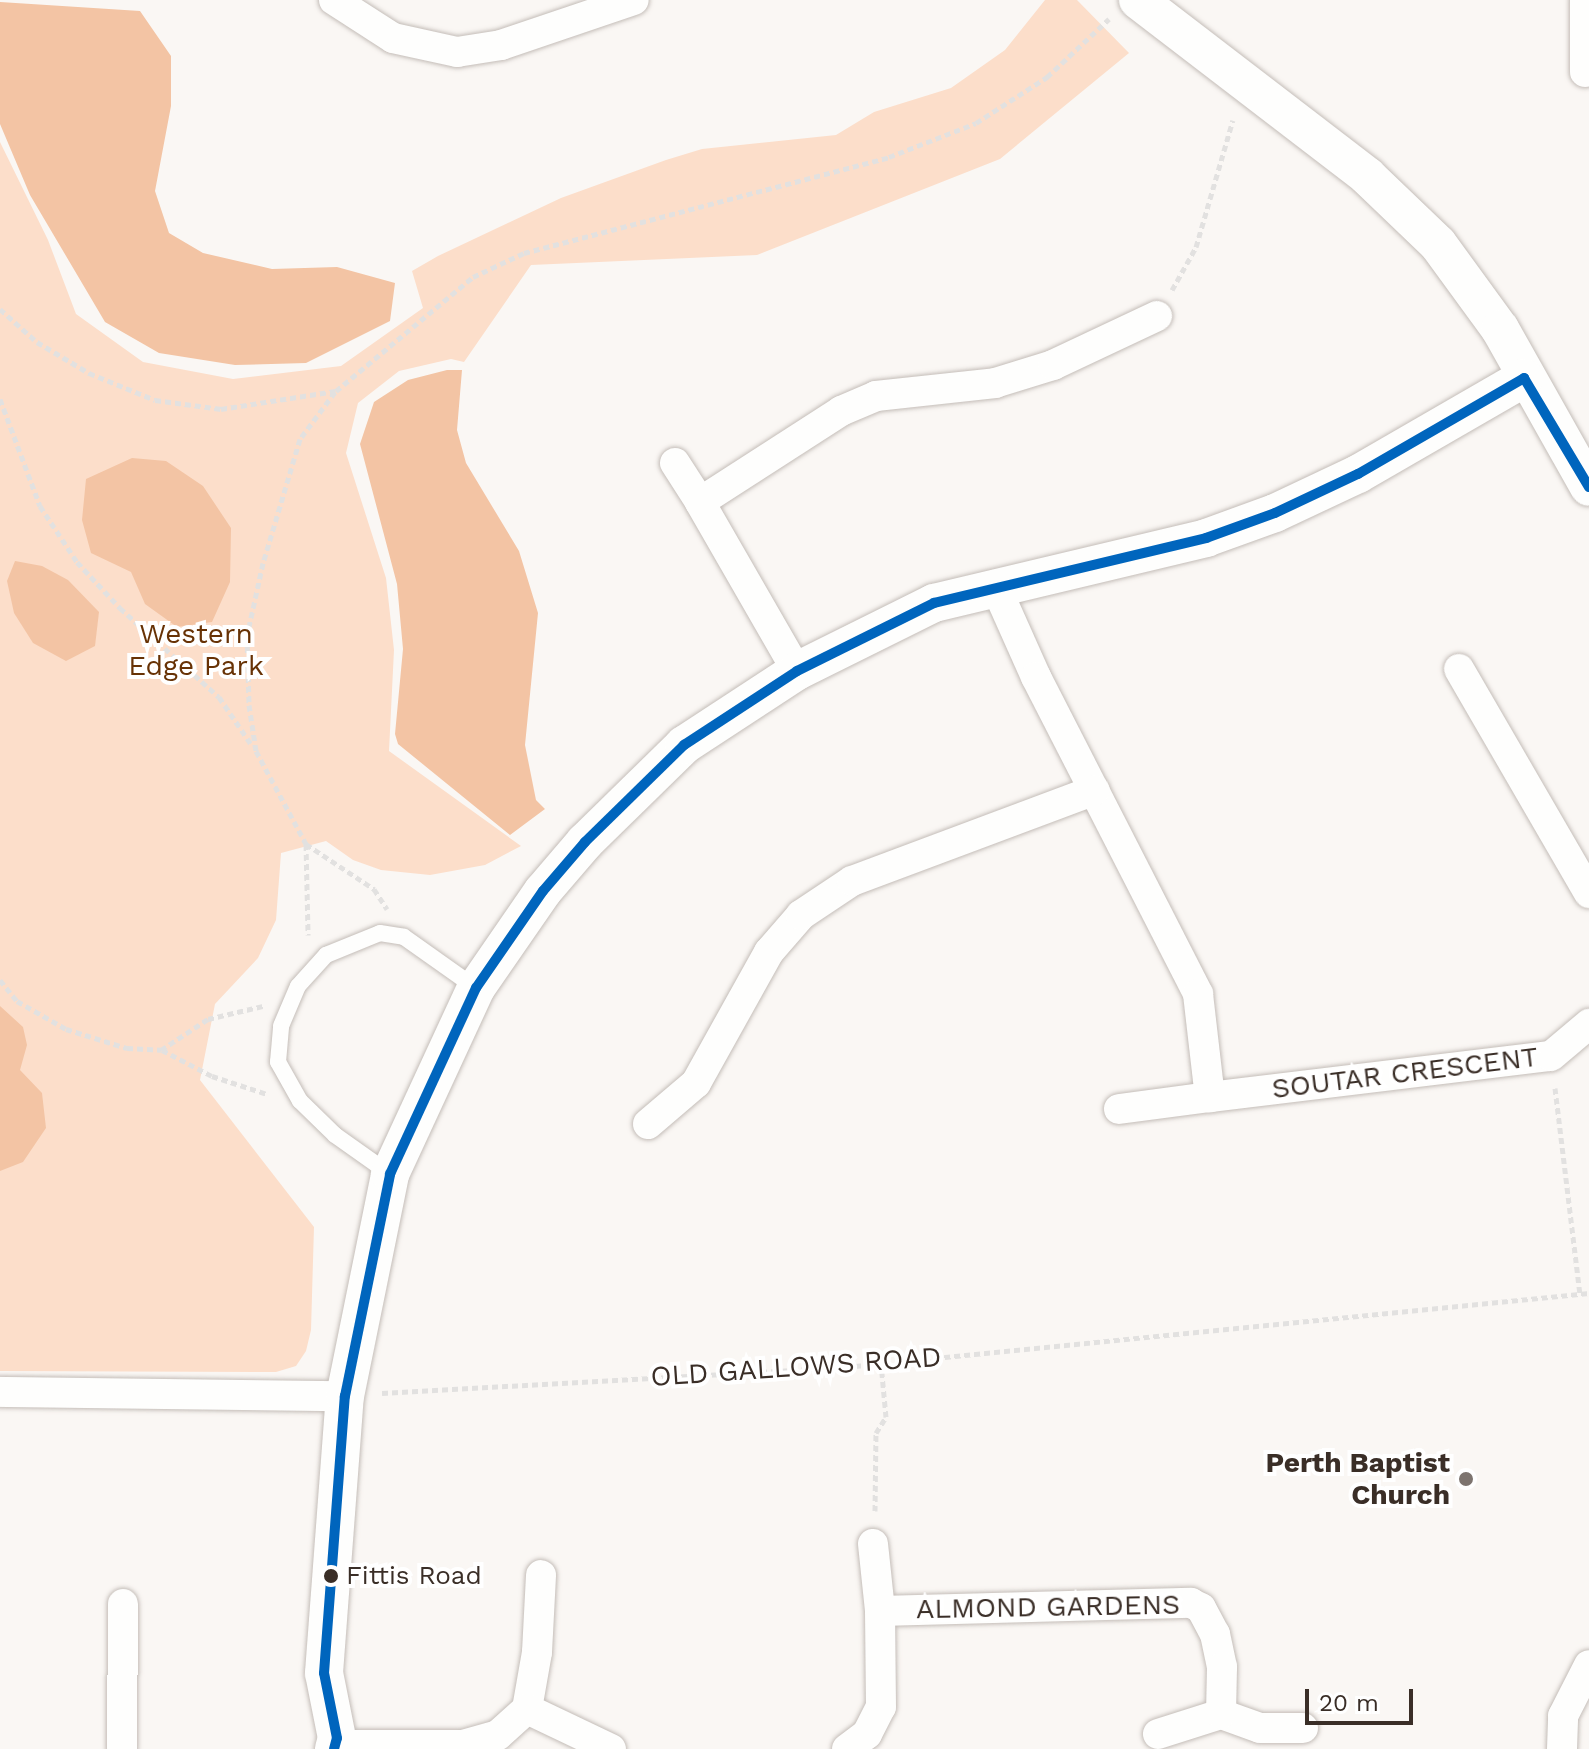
<!DOCTYPE html>
<html>
<head>
<meta charset="utf-8">
<style>
	body { margin:0 }
	#map { position:relative; width:1589px; height:1749px; overflow:hidden; background:#faf7f4; font-family:"Work Sans",sans-serif }
	div>[style] { position:absolute }
	.green>* { inset:0; background:#fcdeca }
	.forest>* { inset:0; background:#f3c4a4 }
	.path>* { height:5px; margin-top:-2.5px; transform-origin:0; background:repeating-linear-gradient(90deg,#e2e1e0 0 6px,transparent 0 10px) }
	.roads { filter:drop-shadow(0 0 2px #c4bdb8) drop-shadow(0 0 2px #c4bdb8) }
	.service>* { height:16px; margin:-8px; padding:0 8px; transform-origin:8px; border-radius:8px; background:#fefefd }
	.minor>* { height:30px; margin:-15px; padding:0 15px; transform-origin:15px; border-radius:15px; background:#fefefd }
	.tertiary>* { height:38px; margin:-19px; padding:0 19px; transform-origin:19px; border-radius:19px; background:#fefefd }
	.bus-1>* { height:10px; margin:-5px; padding:0 5px; transform-origin:5px; border-radius:5px; background:#0065bd }
	.dots>* { width:22px; height:22px; translate:-50% -50%; box-sizing:border-box; border:4px solid #fff; border-radius:50% }
	span { translate:-50% -50%; white-space:nowrap; text-align:center; line-height:1.15; -webkit-text-stroke:8px #fff; paint-order:stroke }
	.bus-label { font-size:26px; color:#3a2e27 }
	.left { translate:0 -50%; text-align:left }
	.park-label { font-size:28px; color:#673205 }
	.street-label { font-size:28px; color:#3a2e27 }
	.poi-label { font-size:28px; color:#3a2e27; font-weight:700 }
	.right { translate:-100% -50%; text-align:right }
	.scale { position:absolute; left:1305px; top:1689px; width:108px; height:36px; box-sizing:border-box; border:4px solid #3a2e27; border-top:0; padding-left:10px; font-size:24px; line-height:28px; white-space:nowrap; color:#3a2e27; -webkit-text-stroke:6px #fff; paint-order:stroke }
</style>
</head>
<body>
<div id="map">
	<div class="green">
		<i style="clip-path:polygon(1045px 0,1077px 0,1129px 53px,1000px 159px,757px 255px,531px 265px,464px 362px,451px 359px,399px 371px,358px 403px,346px 453px,386px 578px,394px 650px,389px 751px,521px 846px,485px 865px,430px 875px,381px 870px,353px 860px,326px 841px,281px 853px,276px 920px,258px 958px,215px 1004px,200px 1080px,314px 1227px,311px 1330px,306px 1351px,296px 1366px,276px 1372px,0 1371px,0 142px,48px 240px,76px 314px,143px 362px,233px 379px,341px 366px,423px 308px,412px 271px,438px 256px,561px 198px,666px 160px,702px 149px,836px 135px,874px 112px,951px 88px,1005px 50px)"></i>
	</div>
	<div class="forest">
		<i style="clip-path:polygon(0 2px,140px 11px,171px 56px,171px 106px,155px 191px,169px 233px,203px 253px,272px 269px,337px 267px,395px 283px,390px 321px,306px 363px,235px 365px,159px 353px,105px 322px,30px 195px,0 124px)"></i>
		<i style="clip-path:polygon(447px 370px,462px 370px,457px 430px,466px 463px,519px 551px,538px 613px,525px 745px,536px 800px,545px 809px,510px 835px,398px 744px,395px 734px,403px 649px,397px 584px,360px 444px,374px 402px,408px 380px)"></i>
		<i style="clip-path:polygon(132px 458px,166px 461px,203px 486px,231px 528px,230px 582px,212px 622px,177px 627px,145px 604px,131px 572px,91px 553px,82px 520px,86px 479px)"></i>
		<i style="clip-path:polygon(15px 561px,42px 566px,68px 580px,99px 612px,95px 646px,66px 661px,33px 643px,14px 613px,7px 581px)"></i>
		<i style="clip-path:polygon(0 1006px,23px 1027px,27px 1045px,20px 1070px,42px 1093px,46px 1128px,23px 1162px,0 1171px)"></i>
	</div>
	<div class="path">
		<i style="left:1172px;top:290px;width:49px;rotate:-60.8deg"></i>
		<i style="left:1196px;top:247px;width:132px;rotate:-73.8deg"></i>
		<i style="left:0;top:309px;width:50px;rotate:41.7deg"></i>
		<i style="left:37px;top:342px;width:61px;rotate:30.8deg"></i>
		<i style="left:89px;top:373px;width:71px;rotate:22.2deg"></i>
		<i style="left:155px;top:400px;width:67px;rotate:7.8deg"></i>
		<i style="left:221px;top:409px;width:116px;rotate:-8.9deg"></i>
		<i style="left:336px;top:391px;width:178px;rotate:-39.8deg"></i>
		<i style="left:473px;top:277px;width:56px;rotate:-25.2deg"></i>
		<i style="left:524px;top:253px;width:377px;rotate:-14.7deg"></i>
		<i style="left:889px;top:157px;width:93px;rotate:-21.3deg"></i>
		<i style="left:976px;top:123px;width:85px;rotate:-32.9deg"></i>
		<i style="left:1047px;top:77px;width:85px;rotate:-43.1deg"></i>
		<i style="left:335px;top:392px;width:59px;rotate:126.7deg"></i>
		<i style="left:300px;top:439px;width:129px;rotate:106.6deg"></i>
		<i style="left:263px;top:563px;width:75px;rotate:102.4deg"></i>
		<i style="left:247px;top:636px;width:69px;rotate:88.3deg"></i>
		<i style="left:249px;top:705px;width:47px;rotate:81.3deg"></i>
		<i style="left:256px;top:751px;width:106px;rotate:61.7deg"></i>
		<i style="left:306px;top:844px;width:82px;rotate:33.5deg"></i>
		<i style="left:374px;top:889px;width:24px;rotate:57deg"></i>
		<i style="left:0;top:399px;width:114px;rotate:69.5deg"></i>
		<i style="left:40px;top:506px;width:67px;rotate:56.5deg"></i>
		<i style="left:77px;top:562px;width:63px;rotate:46.9deg"></i>
		<i style="left:120px;top:608px;width:133px;rotate:42deg"></i>
		<i style="left:219px;top:697px;width:60px;rotate:55.8deg"></i>
		<i style="left:306px;top:844px;width:91px;rotate:88.7deg"></i>
		<i style="left:0;top:980px;width:27px;rotate:51deg"></i>
		<i style="left:17px;top:1001px;width:56px;rotate:29.7deg"></i>
		<i style="left:66px;top:1029px;width:64px;rotate:17.3deg"></i>
		<i style="left:127px;top:1048px;width:34px;rotate:3deg"></i>
		<i style="left:161px;top:1050px;width:56px;rotate:-33.4deg"></i>
		<i style="left:208px;top:1019px;width:57px;rotate:-13.3deg"></i>
		<i style="left:162px;top:1050px;width:56px;rotate:27.5deg"></i>
		<i style="left:212px;top:1076px;width:58px;rotate:18.1deg"></i>
		<i style="left:1555px;top:1088px;width:208px;rotate:83.1deg"></i>
		<i style="left:382px;top:1393px;width:454px;rotate:-3.2deg"></i>
		<i style="left:835px;top:1368px;width:758px;rotate:-5.68deg"></i>
		<i style="left:875px;top:1511px;width:78px;rotate:-89.3deg"></i>
		<i style="left:876px;top:1433px;width:19px;rotate:-58deg"></i>
		<i style="left:886px;top:1417px;width:54px;rotate:-95.3deg"></i>
	</div>
	<div class="roads">
		<div class="service">
			<i style="left:390px;top:1174px;width:67px;rotate:-144.7deg"></i>
			<i style="left:335px;top:1135px;width:49px;rotate:-135.8deg"></i>
			<i style="left:300px;top:1101px;width:45px;rotate:-119.4deg"></i>
			<i style="left:278px;top:1062px;width:36px;rotate:-85deg"></i>
			<i style="left:281px;top:1026px;width:43px;rotate:-67deg"></i>
			<i style="left:298px;top:986px;width:42px;rotate:-47.9deg"></i>
			<i style="left:326px;top:955px;width:58px;rotate:-22.2deg"></i>
			<i style="left:380px;top:933px;width:24px;rotate:9deg"></i>
			<i style="left:404px;top:937px;width:88px;rotate:35.3deg"></i>
		</div>
		<div class="minor">
			<i style="left:334px;top:0;width:70px;rotate:32.8deg"></i>
			<i style="left:393px;top:38px;width:66px;rotate:12.3deg"></i>
			<i style="left:457px;top:52px;width:45px;rotate:-9deg"></i>
			<i style="left:501px;top:45px;width:140px;rotate:-18.7deg"></i>
			<i style="left:1585px;top:72px;width:72px;rotate:-90deg"></i>
			<i style="left:675px;top:463px;width:46px;rotate:57.3deg"></i>
			<i style="left:995px;top:585px;width:101px;rotate:66deg"></i>
			<i style="left:1036px;top:677px;width:356px;rotate:62.9deg"></i>
			<i style="left:1198px;top:994px;width:104px;rotate:83.4deg"></i>
			<i style="left:1210px;top:1097px;width:343px;rotate:-6.9deg"></i>
			<i style="left:1551px;top:1056px;width:50px;rotate:-40.1deg"></i>
			<i style="left:1459px;top:669px;width:259px;rotate:59.9deg"></i>
			<i style="left:797px;top:671px;width:195px;rotate:-119.9deg"></i>
			<i style="left:700px;top:502px;width:168px;rotate:-32.8deg"></i>
			<i style="left:841px;top:411px;width:38px;rotate:-23deg"></i>
			<i style="left:876px;top:396px;width:120px;rotate:-6.2deg"></i>
			<i style="left:995px;top:383px;width:61px;rotate:-17.2deg"></i>
			<i style="left:1053px;top:365px;width:115px;rotate:-25.2deg"></i>
			<i style="left:1119px;top:1109px;width:92px;rotate:-7.5deg"></i>
			<i style="left:648px;top:1124px;width:63px;rotate:-40.5deg"></i>
			<i style="left:696px;top:1083px;width:150px;rotate:-60.9deg"></i>
			<i style="left:769px;top:952px;width:49px;rotate:-49.1deg"></i>
			<i style="left:801px;top:915px;width:61px;rotate:-33.7deg"></i>
			<i style="left:852px;top:881px;width:259px;rotate:-20.5deg"></i>
			<i style="left:0;top:1392px;width:345px;rotate:0.7deg"></i>
			<i style="left:873px;top:1544px;width:67px;rotate:84deg"></i>
			<i style="left:527px;top:1709px;width:58px;rotate:-80deg"></i>
			<i style="left:537px;top:1652px;width:77px;rotate:-87deg"></i>
			<i style="left:1158px;top:1734px;width:66px;rotate:-17.6deg"></i>
			<i style="left:1221px;top:1714px;width:41px;rotate:19.7deg"></i>
			<i style="left:1260px;top:1728px;width:43px"></i>
			<i style="left:335px;top:1745px;width:128px"></i>
			<i style="left:463px;top:1745px;width:36px;rotate:-16deg"></i>
			<i style="left:498px;top:1735px;width:39px;rotate:-42deg"></i>
			<i style="left:527px;top:1709px;width:93px;rotate:25.5deg"></i>
			<i style="left:122px;top:1749px;width:145px;rotate:-89.6deg"></i>
			<i style="left:847px;top:1749px;width:25px;rotate:-37deg"></i>
			<i style="left:867px;top:1734px;width:30px;rotate:-63deg"></i>
			<i style="left:881px;top:1707px;width:96px;rotate:-90.6deg"></i>
			<i style="left:880px;top:1611px;width:311px;rotate:-1.5deg"></i>
			<i style="left:1191px;top:1603px;width:11px;rotate:27deg"></i>
			<i style="left:1201px;top:1608px;width:30px;rotate:62deg"></i>
			<i style="left:1215px;top:1634px;width:34px;rotate:78deg"></i>
			<i style="left:1222px;top:1667px;width:47px;rotate:91.2deg"></i>
			<i style="left:1562px;top:1749px;width:33px;rotate:-88deg"></i>
			<i style="left:1563px;top:1716px;width:57px;rotate:-63deg"></i>
		</div>
		<div class="tertiary">
			<i style="left:1138px;top:0;width:289px;rotate:37.5deg"></i>
			<i style="left:1367px;top:176px;width:98px;rotate:43.8deg"></i>
			<i style="left:1438px;top:244px;width:105px;rotate:53.9deg"></i>
			<i style="left:1500px;top:329px;width:181px;rotate:60.6deg"></i>
			<i style="left:334px;top:1749px;width:11px;rotate:-75deg"></i>
			<i style="left:337px;top:1738px;width:66px;rotate:-101.3deg"></i>
			<i style="left:324px;top:1673px;width:278px;rotate:-85.7deg"></i>
			<i style="left:345px;top:1396px;width:227px;rotate:-78.5deg"></i>
			<i style="left:390px;top:1174px;width:205px;rotate:-65.2deg"></i>
			<i style="left:476px;top:988px;width:118px;rotate:-55.4deg"></i>
			<i style="left:543px;top:891px;width:65px;rotate:-49.4deg"></i>
			<i style="left:585px;top:842px;width:139px;rotate:-44.4deg"></i>
			<i style="left:684px;top:745px;width:135px;rotate:-33.2deg"></i>
			<i style="left:797px;top:671px;width:153px;rotate:-26.4deg"></i>
			<i style="left:934px;top:603px;width:280px;rotate:-13.4deg"></i>
			<i style="left:1206px;top:538px;width:73px;rotate:-19.9deg"></i>
			<i style="left:1275px;top:513px;width:92px;rotate:-25.2deg"></i>
			<i style="left:1358px;top:474px;width:192px;rotate:-30deg"></i>
		</div>
	</div>
	<div class="bus-1">
		<i style="left:334px;top:1749px;width:11px;rotate:-75deg"></i>
		<i style="left:337px;top:1738px;width:66px;rotate:-101.3deg"></i>
		<i style="left:324px;top:1673px;width:278px;rotate:-85.7deg"></i>
		<i style="left:345px;top:1396px;width:227px;rotate:-78.5deg"></i>
		<i style="left:390px;top:1174px;width:205px;rotate:-65.2deg"></i>
		<i style="left:476px;top:988px;width:118px;rotate:-55.4deg"></i>
		<i style="left:543px;top:891px;width:65px;rotate:-49.4deg"></i>
		<i style="left:585px;top:842px;width:139px;rotate:-44.4deg"></i>
		<i style="left:684px;top:745px;width:135px;rotate:-33.2deg"></i>
		<i style="left:797px;top:671px;width:153px;rotate:-26.4deg"></i>
		<i style="left:934px;top:603px;width:280px;rotate:-13.4deg"></i>
		<i style="left:1206px;top:538px;width:73px;rotate:-19.9deg"></i>
		<i style="left:1275px;top:513px;width:92px;rotate:-25.2deg"></i>
		<i style="left:1358px;top:474px;width:192px;rotate:-30deg"></i>
		<i style="left:1524px;top:378px;width:127px;rotate:59.2deg"></i>
	</div>
	<div class="dots">
		<i style="left:1466px;top:1479px;background:#7d746f"></i>
		<i style="left:331px;top:1576px;background:#3a2e27"></i>
	</div>
	<div class="bus-label">
		<span class="left" style="left:346px;top:1576px">Fittis Road</span>
	</div>
	<div class="park-label">
		<span style="left:196px;top:650px">Western<br>Edge Park</span>
	</div>
	<div class="street-label">
		<span style="left:1405px;top:1073px;rotate:-7deg">SOUTAR CRESCENT</span>
		<span style="left:796px;top:1367px;rotate:-4deg">OLD GALLOWS ROAD</span>
		<span style="left:1048px;top:1607px;rotate:-1deg">ALMOND GARDENS</span>
	</div>
	<div class="poi-label">
		<span class="right" style="left:1450px;top:1479px">Perth Baptist<br>Church</span>
	</div>
	<div class="scale">20 m</div>
</div>
</body>
</html>
